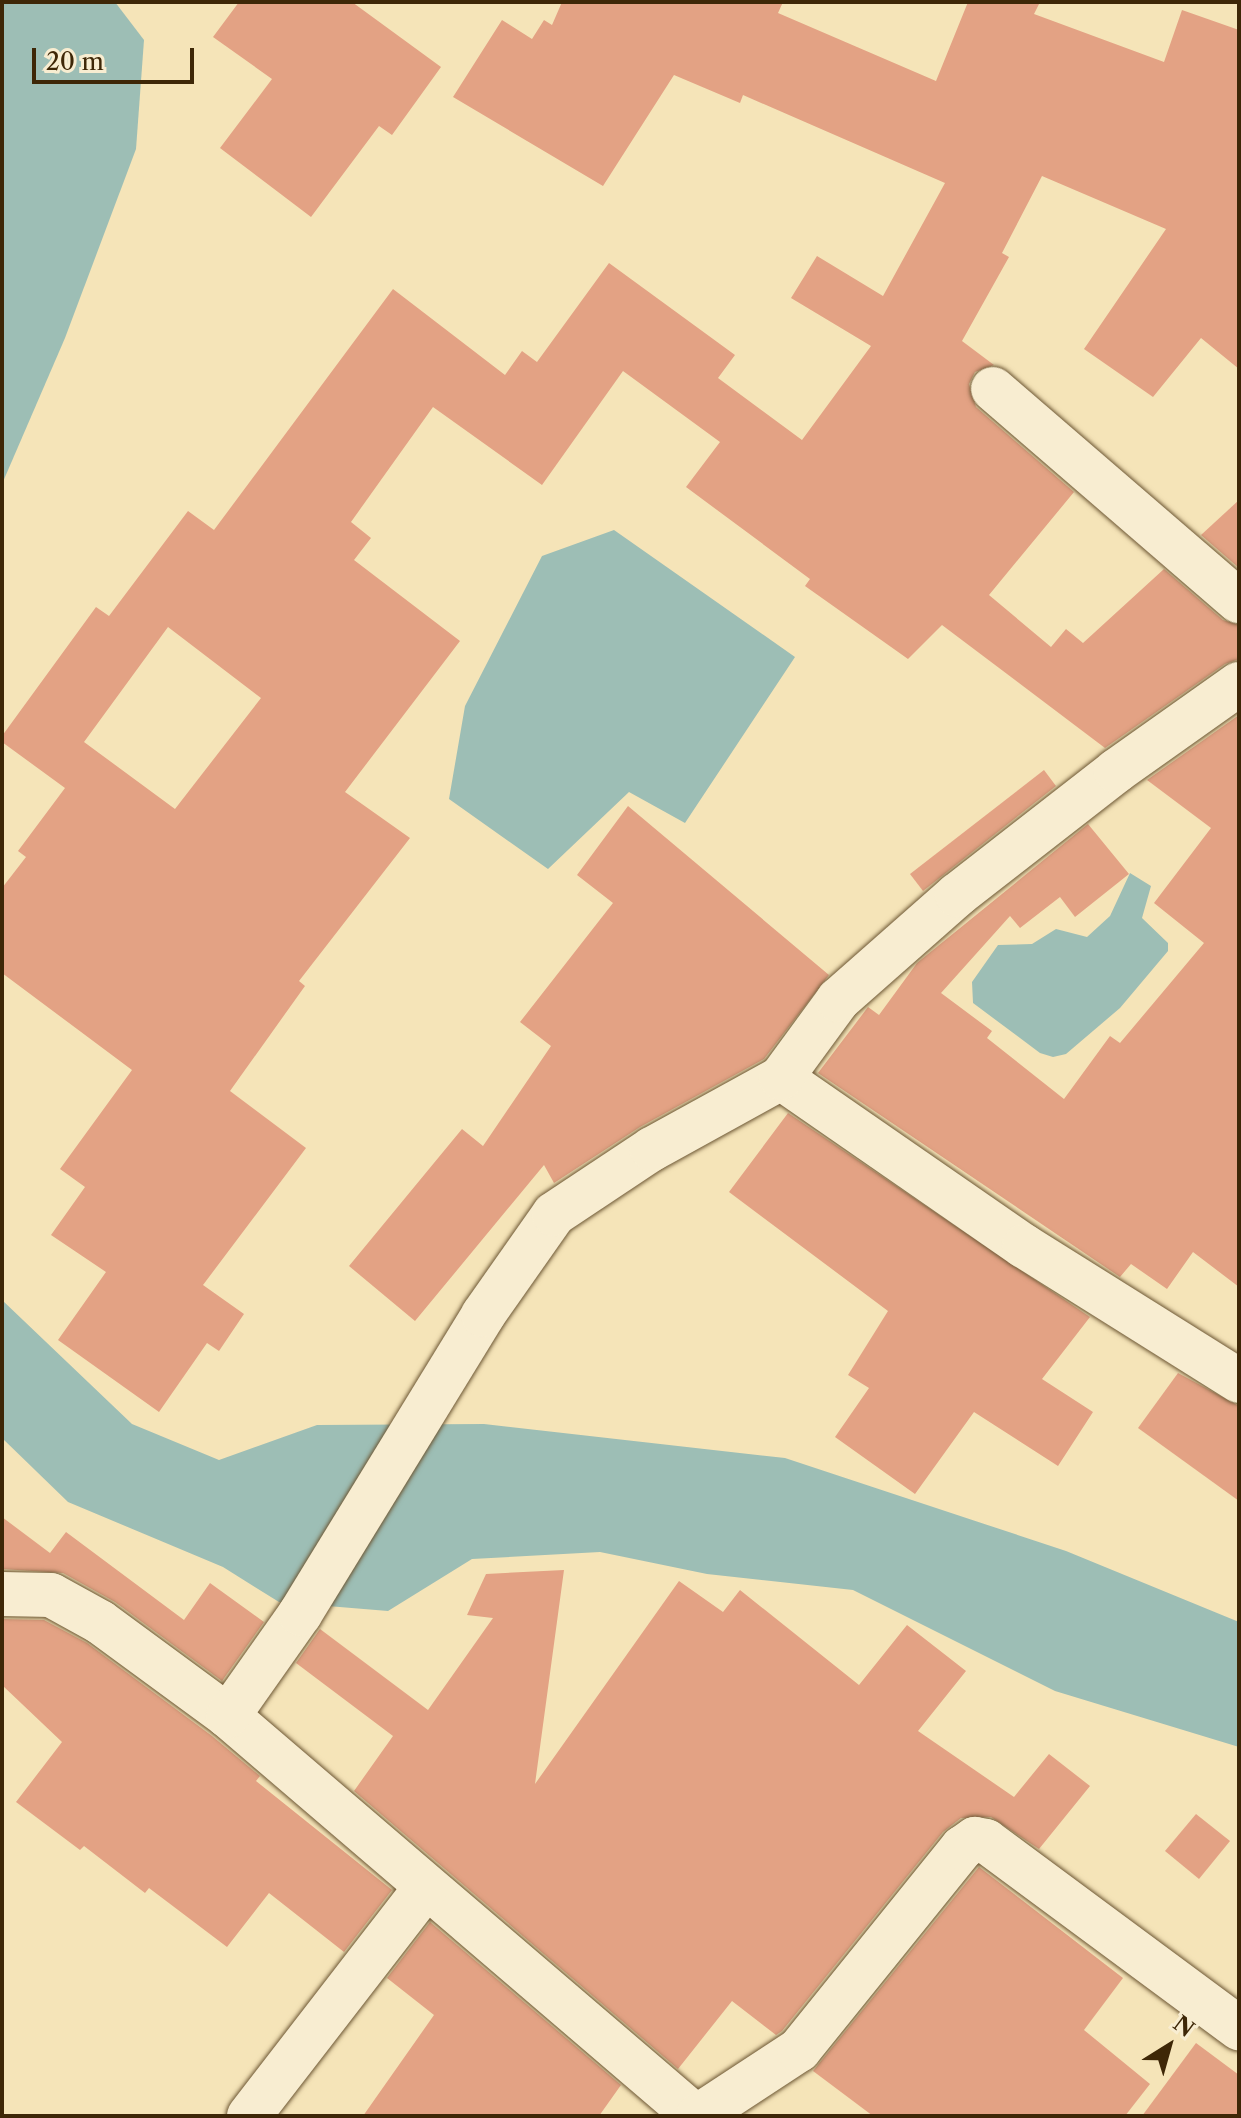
<!DOCTYPE html>
<html>
<head>
<meta charset="utf-8">
<style>
	body { margin:0 }
	#map { position:relative; width:1241px; height:2118px; overflow:hidden; background:#f5e4b8; font-family:"Libre Caslon Text",serif }
	div>[style] { position:absolute }
	.water>* { inset:0; background:#9dbeb5 }
	.building>* { inset:0; background:#e3a284 }
	.roads { filter:drop-shadow(0 0 2px #6c5633) drop-shadow(0 0 2px #6c5633) }
	.minor>* { height:44px; margin:-22px; padding:0 22px; transform-origin:22px; border-radius:22px; background:#f8edd1 }
	span { translate:-50% -50%; white-space:nowrap; text-align:center; line-height:1.15; -webkit-text-stroke:8px #f8edd1; paint-order:stroke }
	.frame { position:absolute; inset:0; border:4px solid #3e2707; pointer-events:none }
	.north { position:absolute; left:1129px; top:2006px; width:80px; height:80px; -webkit-text-stroke:6px #f8edd1; paint-order:stroke; rotate:37deg; font-size:22px; font-weight:700; line-height:32px; text-align:center; color:#3e2707 }
	.north::after { content:''; display:block; margin:auto; width:28px; height:36px; background:#3e2707; clip-path:polygon(50% 0,100% 100%,50% 72%,0 100%) }
	.scale { position:absolute; left:32px; top:48px; width:162px; height:36px; box-sizing:border-box; border:4px solid #3e2707; border-top:0; padding-left:10px; font-size:24px; line-height:28px; white-space:nowrap; color:#3e2707; -webkit-text-stroke:6px #f8edd1; paint-order:stroke }
</style>
</head>
<body>
<div id="map">
	<div class="water">
		<i style="clip-path:polygon(2px 2px,115px 2px,144px 40px,136px 149px,65px 338px,2px 484px)"></i>
		<i style="clip-path:polygon(614px 530px,795px 657px,685px 823px,629px 792px,548px 869px,449px 799px,465px 706px,542px 556px)"></i>
		<i style="clip-path:polygon(1130px 873px,1151px 886px,1142px 918px,1168px 943px,1168px 951px,1120px 1008px,1066px 1054px,1053px 1057px,1040px 1053px,973px 1003px,972px 982px,998px 945px,1032px 944px,1056px 929px,1087px 937px,1110px 916px)"></i>
		<i style="clip-path:polygon(2px 1300px,132px 1424px,219px 1460px,317px 1425px,484px 1424px,785px 1458px,1066px 1551px,1239px 1622px,1239px 1747px,1055px 1691px,853px 1590px,707px 1574px,600px 1552px,472px 1559px,388px 1611px,279px 1602px,223px 1567px,68px 1502px,2px 1438px)"></i>
	</div>
	<div class="building">
		<i style="clip-path:polygon(239px 2px,352px 2px,441px 67px,392px 135px,379px 126px,311px 217px,220px 148px,272px 79px,213px 37px)"></i>
		<i style="clip-path:polygon(evenodd,562px 2px,783px 2px,778px 13px,936px 81px,968px 2px,1040px 2px,1034px 14px,1164px 62px,1182px 10px,1239px 30px,1239px 369px,1201px 338px,1153px 397px,1084px 349px,1166px 229px,1042px 176px,1002px 253px,1009px 257px,962px 341px,994px 365px,975px 372px,969px 384px,976px 407px,1074px 492px,989px 595px,1051px 647px,1066px 629px,1083px 643px,1164px 569px,1223px 620px,1239px 625px,1239px 659px,1225px 664px,1105px 748px,942px 625px,908px 659px,805px 586px,810px 579px,686px 487px,720px 442px,623px 371px,542px 485px,433px 407px,351px 522px,371px 538px,354px 560px,460px 641px,345px 792px,410px 838px,299px 981px,305px 986px,230px 1091px,306px 1148px,203px 1285px,244px 1314px,219px 1351px,207px 1343px,159px 1412px,58px 1340px,106px 1272px,51px 1235px,85px 1187px,60px 1169px,132px 1070px,2px 973px,2px 888px,26px 857px,18px 851px,65px 788px,2px 742px,2px 736px,96px 607px,109px 616px,188px 511px,214px 530px,393px 289px,505px 375px,522px 351px,537px 362px,609px 263px,735px 355px,718px 378px,802px 440px,871px 346px,791px 298px,817px 256px,883px 296px,945px 183px,743px 95px,740px 103px,674px 75px,603px 186px,453px 97px,502px 20px,532px 39px,544px 20px,552px 25px,562px 2px,168px 627px,261px 698px,175px 809px,84px 742px,168px 627px)"></i>
		<i style="clip-path:polygon(1239px 500px,1239px 568px,1201px 535px)"></i>
		<i style="clip-path:polygon(1239px 715px,1239px 1287px,1193px 1252px,1167px 1289px,1131px 1264px,1120px 1277px,818px 1073px,868px 1007px,879px 1015px,917px 963px,1088px 824px,1129px 874px,1075px 917px,1060px 897px,1020px 928px,1010px 916px,941px 993px,992px 1031px,987px 1038px,1064px 1099px,1110px 1036px,1120px 1043px,1204px 943px,1154px 903px,1211px 828px,1147px 780px)"></i>
		<i style="clip-path:polygon(1044px 770px,1056px 786px,923px 891px,910px 874px)"></i>
		<i style="clip-path:polygon(628px 806px,829px 975px,764px 1059px,640px 1127px,554px 1183px,544px 1165px,415px 1321px,349px 1266px,462px 1129px,483px 1146px,551px 1046px,520px 1022px,613px 903px,577px 875px)"></i>
		<i style="clip-path:polygon(788px 1113px,1090px 1317px,1042px 1379px,1093px 1412px,1058px 1466px,974px 1412px,915px 1494px,835px 1437px,869px 1388px,848px 1375px,888px 1311px,729px 1192px)"></i>
		<i style="clip-path:polygon(1178px 1373px,1239px 1406px,1239px 1501px,1138px 1428px)"></i>
		<i style="clip-path:polygon(2px 1517px,50px 1553px,66px 1532px,184px 1620px,210px 1583px,264px 1622px,222px 1681px,115px 1602px,63px 1573px,2px 1569px)"></i>
		<i style="clip-path:polygon(564px 1570px,535px 1784px,679px 1581px,723px 1612px,740px 1590px,859px 1685px,907px 1625px,966px 1671px,918px 1731px,1014px 1797px,1049px 1754px,1090px 1786px,1039px 1849px,991px 1817px,961px 1818px,943px 1832px,782px 2031px,776px 2035px,732px 2001px,678px 2069px,354px 1791px,393px 1736px,296px 1663px,320px 1629px,428px 1710px,493px 1618px,467px 1615px,486px 1574px)"></i>
		<i style="clip-path:polygon(2px 1619px,44px 1620px,87px 1643px,212px 1736px,260px 1776px,256px 1781px,392px 1890px,344px 1952px,269px 1893px,227px 1947px,149px 1888px,145px 1893px,84px 1846px,80px 1850px,16px 1802px,62px 1742px,2px 1685px)"></i>
		<i style="clip-path:polygon(1196px 1814px,1230px 1841px,1199px 1879px,1165px 1851px)"></i>
		<i style="clip-path:polygon(979px 1867px,1123px 1978px,1084px 2030px,1150px 2084px,1125px 2116px,873px 2116px,813px 2071px)"></i>
		<i style="clip-path:polygon(430px 1922px,621px 2085px,599px 2116px,363px 2116px,434px 2015px,387px 1978px)"></i>
		<i style="clip-path:polygon(1196px 2043px,1239px 2075px,1239px 2116px,1142px 2116px)"></i>
	</div>
	<div class="roads">
		<div class="minor">
			<i style="left:993px;top:389px;width:325px;rotate:40.8deg"></i>
			<i style="left:781px;top:1078px;width:295px;rotate:34.7deg"></i>
			<i style="left:1024px;top:1246px;width:254px;rotate:32.1deg"></i>
			<i style="left:2px;top:1594px;width:49px;rotate:1.2deg"></i>
			<i style="left:51px;top:1595px;width:56px;rotate:28.9deg"></i>
			<i style="left:100px;top:1622px;width:159px;rotate:36.3deg"></i>
			<i style="left:228px;top:1716px;width:615px;rotate:40.58deg"></i>
			<i style="left:228px;top:1716px;width:125px;rotate:-54.8deg"></i>
			<i style="left:300px;top:1614px;width:351px;rotate:-58.5deg"></i>
			<i style="left:483px;top:1315px;width:123px;rotate:-54.9deg"></i>
			<i style="left:554px;top:1214px;width:118px;rotate:-33.6deg"></i>
			<i style="left:652px;top:1149px;width:147px;rotate:-28.8deg"></i>
			<i style="left:781px;top:1078px;width:97px;rotate:-53.8deg"></i>
			<i style="left:838px;top:1000px;width:159px;rotate:-41.4deg"></i>
			<i style="left:957px;top:895px;width:202px;rotate:-37.9deg"></i>
			<i style="left:1116px;top:771px;width:151px;rotate:-35.3deg"></i>
			<i style="left:249px;top:2116px;width:289px;rotate:-52.3deg"></i>
			<i style="left:698px;top:2116px;width:121px;rotate:-33.2deg"></i>
			<i style="left:799px;top:2050px;width:260px;rotate:-51.1deg"></i>
			<i style="left:962px;top:1848px;width:16px;rotate:-35deg"></i>
			<i style="left:975px;top:1839px;width:11px;rotate:10deg"></i>
			<i style="left:986px;top:1841px;width:315px;rotate:36.5deg"></i>
		</div>
	</div>
	<div class="frame"></div>
	<div class="north">N</div>
	<div class="scale">20 m</div>
</div>
</body>
</html>
